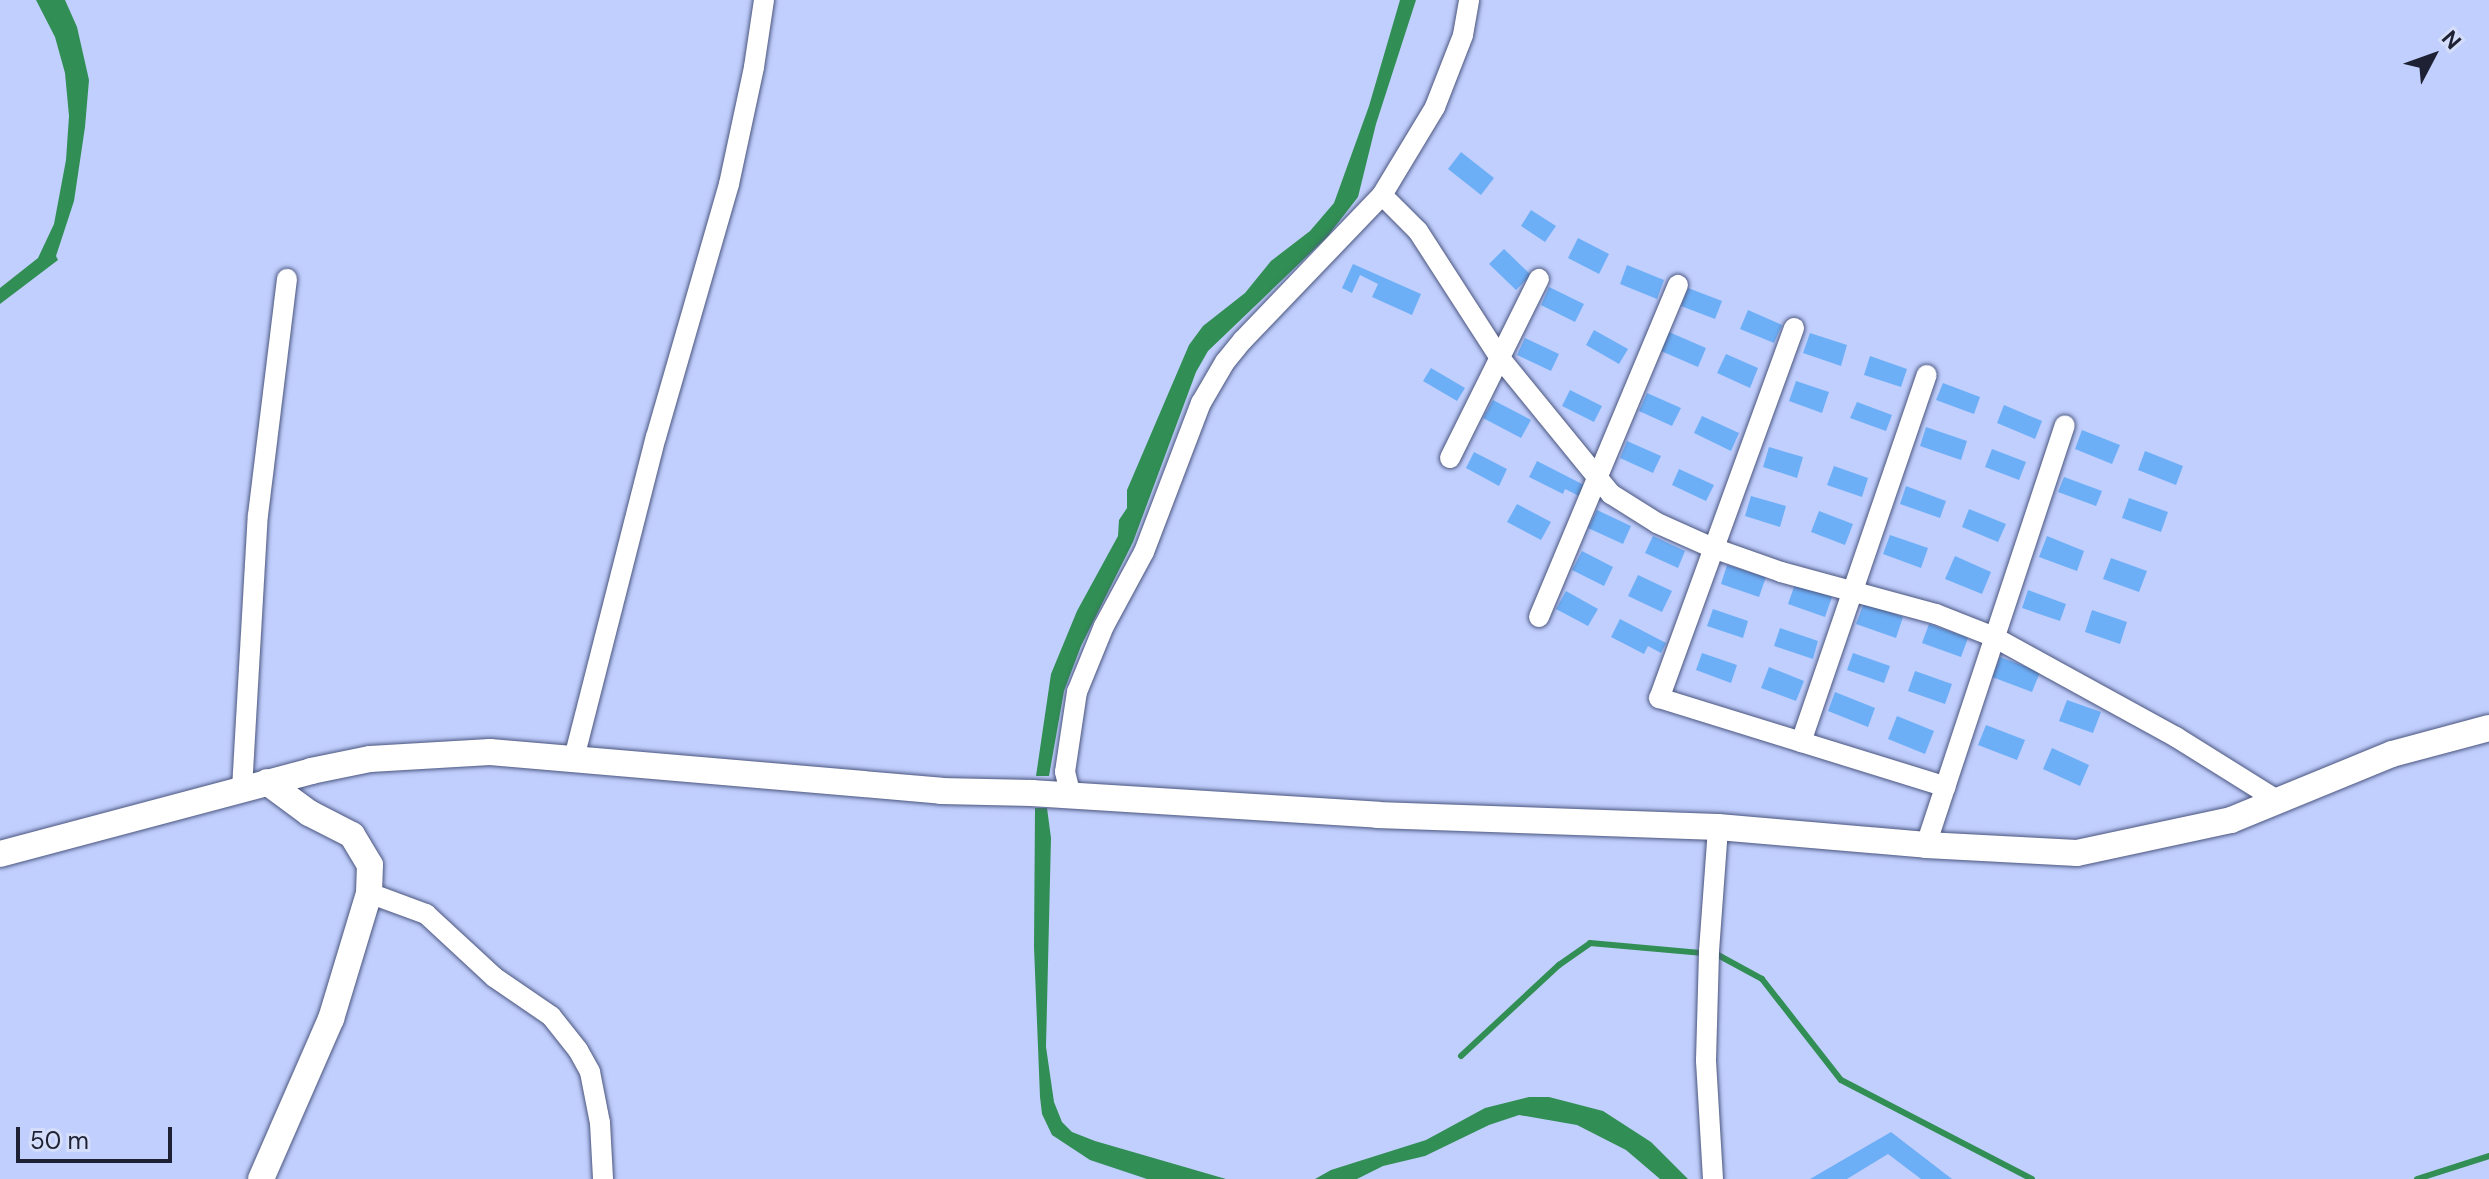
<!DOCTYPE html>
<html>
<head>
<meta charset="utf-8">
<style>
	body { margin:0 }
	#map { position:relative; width:2489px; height:1179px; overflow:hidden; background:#c1cffe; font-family:"DM Sans",sans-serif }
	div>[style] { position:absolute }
	.water>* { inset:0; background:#318e54 }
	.stream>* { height:6px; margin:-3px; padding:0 3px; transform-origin:3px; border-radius:3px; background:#318e54 }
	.building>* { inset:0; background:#6daff7 }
	.roads { filter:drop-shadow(0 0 2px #4b567e) drop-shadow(0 0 2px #4b567e) }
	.minor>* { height:20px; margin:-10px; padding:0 10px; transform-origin:10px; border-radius:10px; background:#fff }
	.tertiary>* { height:26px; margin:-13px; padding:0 13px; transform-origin:13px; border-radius:13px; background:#fff }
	span { translate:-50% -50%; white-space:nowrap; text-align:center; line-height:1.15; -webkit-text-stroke:7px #d4ddf9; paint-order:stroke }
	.north { position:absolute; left:2393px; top:16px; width:80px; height:80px; -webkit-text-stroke:6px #d4ddf9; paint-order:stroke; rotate:49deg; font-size:22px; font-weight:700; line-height:32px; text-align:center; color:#1d2133 }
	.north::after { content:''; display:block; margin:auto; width:28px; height:36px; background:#1d2133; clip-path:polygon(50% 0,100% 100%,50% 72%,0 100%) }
	.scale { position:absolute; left:16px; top:1127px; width:156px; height:36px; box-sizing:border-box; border:4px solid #1d2133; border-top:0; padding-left:10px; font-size:24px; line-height:28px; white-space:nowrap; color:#1d2133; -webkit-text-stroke:6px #d4ddf9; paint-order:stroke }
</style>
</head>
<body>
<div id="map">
	<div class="water">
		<i style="clip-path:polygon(36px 0,65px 0,77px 27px,89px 80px,85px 127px,74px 201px,56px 256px,58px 260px,0 304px,0 288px,38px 258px,54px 224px,66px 160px,69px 116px,65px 73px,55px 37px)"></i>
		<i style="clip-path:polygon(1400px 0,1416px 0,1376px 124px,1358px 197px,1327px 237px,1208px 351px,1196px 372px,1133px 542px,1081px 646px,1064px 691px,1049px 776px,1036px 776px,1051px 674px,1077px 611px,1118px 536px,1119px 520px,1127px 508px,1127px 490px,1189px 345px,1203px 326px,1245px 293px,1271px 261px,1310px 231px,1334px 203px,1369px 106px)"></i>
		<i style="clip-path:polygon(1035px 808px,1047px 808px,1051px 838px,1046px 1047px,1054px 1102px,1062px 1122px,1072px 1132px,1095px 1141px,1226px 1179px,1147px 1179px,1090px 1160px,1052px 1135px,1042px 1114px,1040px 1097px,1034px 947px)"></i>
		<i style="clip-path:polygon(1529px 1097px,1549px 1097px,1603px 1111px,1651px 1142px,1688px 1179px,1660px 1179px,1626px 1150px,1577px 1125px,1519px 1115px,1489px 1125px,1425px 1156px,1383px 1166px,1357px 1179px,1315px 1179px,1331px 1170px,1426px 1140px,1485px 1108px)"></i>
	</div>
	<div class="stream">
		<i style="left:1718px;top:955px;width:50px;rotate:28.6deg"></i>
		<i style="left:1762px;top:979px;width:128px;rotate:52deg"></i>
		<i style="left:1841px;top:1080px;width:215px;rotate:27.4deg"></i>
		<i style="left:1461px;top:1056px;width:134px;rotate:-42.9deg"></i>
		<i style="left:1559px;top:965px;width:38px;rotate:-35deg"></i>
		<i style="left:1590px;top:943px;width:111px;rotate:5.1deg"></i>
		<i style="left:2417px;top:1179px;width:76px;rotate:-17.7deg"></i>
	</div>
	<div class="building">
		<i style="clip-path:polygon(1461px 152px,1494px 178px,1481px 195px,1448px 169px)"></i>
		<i style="clip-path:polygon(1531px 210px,1556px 226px,1545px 242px,1521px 226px)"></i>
		<i style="clip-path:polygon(1578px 238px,1609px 254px,1599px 274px,1568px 258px)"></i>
		<i style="clip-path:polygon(1504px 249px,1531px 275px,1516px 290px,1489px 264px)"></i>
		<i style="clip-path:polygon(1353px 264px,1421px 294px,1412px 315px,1372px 297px,1378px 284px,1360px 275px,1352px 293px,1342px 288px)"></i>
		<i style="clip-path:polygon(1627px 265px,1664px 280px,1657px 299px,1620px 284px)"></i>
		<i style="clip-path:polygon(1549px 287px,1584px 304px,1575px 322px,1541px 305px)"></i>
		<i style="clip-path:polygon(1688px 288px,1722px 301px,1715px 319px,1681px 306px)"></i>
		<i style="clip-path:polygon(1748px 310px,1782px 325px,1774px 343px,1740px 329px)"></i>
		<i style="clip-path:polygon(1594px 330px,1628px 349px,1619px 364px,1586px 345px)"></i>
		<i style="clip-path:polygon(1669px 332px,1706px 348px,1698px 367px,1661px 351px)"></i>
		<i style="clip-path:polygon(1810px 333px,1847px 345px,1841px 366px,1803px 353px)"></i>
		<i style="clip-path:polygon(1525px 338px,1559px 354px,1551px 371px,1517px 355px)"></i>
		<i style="clip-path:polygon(1726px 354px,1758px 368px,1750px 388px,1717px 373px)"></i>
		<i style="clip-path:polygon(1870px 356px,1907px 369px,1901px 387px,1864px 375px)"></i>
		<i style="clip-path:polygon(1431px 368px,1465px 388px,1457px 401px,1423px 381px)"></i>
		<i style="clip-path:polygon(1796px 381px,1829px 392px,1822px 413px,1789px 401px)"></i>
		<i style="clip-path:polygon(1943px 383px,1980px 397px,1974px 414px,1936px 400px)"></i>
		<i style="clip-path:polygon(1570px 390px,1602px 406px,1594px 422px,1562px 406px)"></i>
		<i style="clip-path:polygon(1647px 393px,1681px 408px,1672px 426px,1639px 411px)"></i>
		<i style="clip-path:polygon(1493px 400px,1531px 420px,1521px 438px,1483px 418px)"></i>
		<i style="clip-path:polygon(1857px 402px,1892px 415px,1886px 431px,1850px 418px)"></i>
		<i style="clip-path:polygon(2004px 405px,2042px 421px,2035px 439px,1997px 423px)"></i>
		<i style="clip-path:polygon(1702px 416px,1739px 433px,1731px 451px,1694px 433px)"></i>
		<i style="clip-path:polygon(1926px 427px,1967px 441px,1961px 460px,1920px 446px)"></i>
		<i style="clip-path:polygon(2082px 430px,2120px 445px,2112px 464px,2075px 449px)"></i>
		<i style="clip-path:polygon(1627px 441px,1661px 456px,1653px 473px,1620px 458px)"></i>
		<i style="clip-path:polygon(1769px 447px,1803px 457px,1797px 478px,1763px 467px)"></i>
		<i style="clip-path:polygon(1992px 449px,2026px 462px,2019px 480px,1985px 467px)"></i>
		<i style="clip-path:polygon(2145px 451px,2183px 466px,2176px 485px,2138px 470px)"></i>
		<i style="clip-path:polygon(1474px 452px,1507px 469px,1499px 486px,1466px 468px)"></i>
		<i style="clip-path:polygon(1537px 461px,1586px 486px,1581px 497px,1565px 489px,1563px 494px,1529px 477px)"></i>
		<i style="clip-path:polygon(1834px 466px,1868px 478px,1862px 497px,1827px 485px)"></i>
		<i style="clip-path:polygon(1679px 469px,1714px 485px,1706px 501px,1672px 485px)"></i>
		<i style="clip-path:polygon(2064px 477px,2102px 491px,2096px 506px,2058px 492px)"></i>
		<i style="clip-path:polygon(1906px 486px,1946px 501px,1940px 518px,1900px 504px)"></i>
		<i style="clip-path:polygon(1751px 496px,1786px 506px,1780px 527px,1745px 516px)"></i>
		<i style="clip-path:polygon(2129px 498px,2168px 512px,2161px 532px,2122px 518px)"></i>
		<i style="clip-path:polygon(1517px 504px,1551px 522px,1541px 540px,1507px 522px)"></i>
		<i style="clip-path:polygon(1969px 509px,2006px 524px,1998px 542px,1962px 527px)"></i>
		<i style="clip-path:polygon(1597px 510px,1631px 526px,1623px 544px,1588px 528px)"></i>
		<i style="clip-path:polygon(1819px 511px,1853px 524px,1845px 545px,1811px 532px)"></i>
		<i style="clip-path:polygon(1890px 535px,1928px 548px,1921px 568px,1883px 554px)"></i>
		<i style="clip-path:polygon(1653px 536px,1685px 551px,1678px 568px,1645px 553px)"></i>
		<i style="clip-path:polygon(2047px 536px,2084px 551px,2077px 571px,2039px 557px)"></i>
		<i style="clip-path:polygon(1582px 551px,1613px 567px,1604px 586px,1572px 570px)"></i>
		<i style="clip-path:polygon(1955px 556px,1991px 572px,1982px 594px,1945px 579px)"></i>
		<i style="clip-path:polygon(2111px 558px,2147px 571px,2139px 592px,2103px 579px)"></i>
		<i style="clip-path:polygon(1727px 565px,1766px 577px,1759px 597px,1721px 584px)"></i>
		<i style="clip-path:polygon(1638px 575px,1672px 591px,1662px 612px,1628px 596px)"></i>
		<i style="clip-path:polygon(1795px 584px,1832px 597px,1825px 617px,1788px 604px)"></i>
		<i style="clip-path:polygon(2028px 590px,2066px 604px,2060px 621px,2022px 608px)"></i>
		<i style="clip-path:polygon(1566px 591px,1598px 609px,1588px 626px,1556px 609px)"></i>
		<i style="clip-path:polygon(1864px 603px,1903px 617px,1896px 638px,1856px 624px)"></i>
		<i style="clip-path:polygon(1713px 609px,1748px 621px,1743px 638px,1707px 626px)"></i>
		<i style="clip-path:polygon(2092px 610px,2127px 622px,2120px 644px,2085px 632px)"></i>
		<i style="clip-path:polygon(1620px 619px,1666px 643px,1661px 653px,1648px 646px,1644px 654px,1611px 637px)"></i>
		<i style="clip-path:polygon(1929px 624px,1968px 638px,1961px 657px,1922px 643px)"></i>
		<i style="clip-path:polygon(1780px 628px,1818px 641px,1813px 659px,1774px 646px)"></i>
		<i style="clip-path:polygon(1702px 653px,1737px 665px,1731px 683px,1696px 670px)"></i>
		<i style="clip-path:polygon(1853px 653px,1890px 666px,1884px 683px,1847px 670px)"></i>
		<i style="clip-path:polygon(2000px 657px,2040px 672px,2032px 692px,1992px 677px)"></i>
		<i style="clip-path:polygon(1769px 667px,1804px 681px,1796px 701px,1761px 688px)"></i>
		<i style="clip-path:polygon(1915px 671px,1952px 684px,1945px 704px,1908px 691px)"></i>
		<i style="clip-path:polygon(1835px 692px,1875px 708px,1868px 727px,1828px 711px)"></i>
		<i style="clip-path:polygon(2067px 700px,2101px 712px,2093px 733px,2059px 721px)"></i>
		<i style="clip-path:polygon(1897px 716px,1934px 731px,1925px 754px,1888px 739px)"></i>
		<i style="clip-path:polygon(1986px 725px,2025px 740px,2017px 760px,1978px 745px)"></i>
		<i style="clip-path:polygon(2052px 748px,2089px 765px,2080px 786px,2043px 769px)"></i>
		<i style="clip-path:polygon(1891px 1132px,1952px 1179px,1921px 1179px,1888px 1154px,1847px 1179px,1810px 1179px)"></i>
	</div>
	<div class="roads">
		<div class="minor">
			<i style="left:1382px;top:195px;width:51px;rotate:45deg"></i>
			<i style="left:1418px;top:231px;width:151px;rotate:57.2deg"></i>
			<i style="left:1500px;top:358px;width:176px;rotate:50.8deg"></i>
			<i style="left:1611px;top:494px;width:54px;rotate:32.2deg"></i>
			<i style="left:1657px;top:523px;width:61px;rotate:24.1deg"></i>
			<i style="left:1713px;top:548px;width:72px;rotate:19.4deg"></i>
			<i style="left:1781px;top:572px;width:161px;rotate:15.2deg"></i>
			<i style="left:1936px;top:614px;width:62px;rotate:21.6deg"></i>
			<i style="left:1994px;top:637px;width:208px;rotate:28.8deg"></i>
			<i style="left:2176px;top:737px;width:123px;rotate:32deg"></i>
			<i style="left:1794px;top:328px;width:394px;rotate:110deg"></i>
			<i style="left:1659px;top:698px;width:300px;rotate:17.2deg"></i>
			<i style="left:1450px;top:458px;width:200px;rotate:-63.6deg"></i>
			<i style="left:1539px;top:617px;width:360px;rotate:-67.3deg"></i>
			<i style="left:1801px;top:742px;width:388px;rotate:-71.1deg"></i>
			<i style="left:574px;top:758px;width:331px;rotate:-75.7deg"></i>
			<i style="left:656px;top:437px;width:263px;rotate:-73.9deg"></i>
			<i style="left:729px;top:184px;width:120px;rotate:-77.9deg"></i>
			<i style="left:754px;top:67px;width:68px;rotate:-81.5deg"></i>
			<i style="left:242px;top:789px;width:274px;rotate:-86.7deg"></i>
			<i style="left:258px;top:515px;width:238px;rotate:-83deg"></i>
			<i style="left:1071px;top:796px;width:25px;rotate:-104deg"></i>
			<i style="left:1065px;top:772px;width:81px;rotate:-81.5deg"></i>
			<i style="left:1077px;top:692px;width:71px;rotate:-67.8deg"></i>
			<i style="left:1104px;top:626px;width:84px;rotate:-61.6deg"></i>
			<i style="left:1144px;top:552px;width:160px;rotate:-69.1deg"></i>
			<i style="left:1201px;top:403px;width:48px;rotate:-59.7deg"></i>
			<i style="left:1225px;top:362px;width:28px;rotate:-51deg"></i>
			<i style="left:1243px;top:340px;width:201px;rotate:-46.2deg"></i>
			<i style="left:1382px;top:195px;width:103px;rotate:-58.9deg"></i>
			<i style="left:1435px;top:107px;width:77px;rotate:-68.7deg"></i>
			<i style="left:1463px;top:35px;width:36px;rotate:-80deg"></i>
			<i style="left:1926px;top:845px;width:442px;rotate:-71.7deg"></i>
			<i style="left:369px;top:893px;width:61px;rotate:20.2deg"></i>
			<i style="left:426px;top:914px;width:93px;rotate:42.8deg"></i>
			<i style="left:494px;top:977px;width:69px;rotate:34.4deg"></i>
			<i style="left:551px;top:1016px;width:43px;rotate:51.5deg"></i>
			<i style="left:578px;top:1050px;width:25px;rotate:61deg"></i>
			<i style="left:590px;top:1072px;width:52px;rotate:78.9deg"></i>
			<i style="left:600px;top:1123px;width:56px;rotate:86.9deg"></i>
			<i style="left:1713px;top:1179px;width:119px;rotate:-93.4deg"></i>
			<i style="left:1706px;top:1060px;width:109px;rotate:-88.4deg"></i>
			<i style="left:1709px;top:951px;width:124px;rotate:-85.8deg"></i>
		</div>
		<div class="tertiary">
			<i style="left:0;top:854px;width:322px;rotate:-14.9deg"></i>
			<i style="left:311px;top:771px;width:60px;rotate:-11.5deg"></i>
			<i style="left:370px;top:759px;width:120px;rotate:-3.3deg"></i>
			<i style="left:490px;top:752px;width:453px;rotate:4.9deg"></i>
			<i style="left:941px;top:791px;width:91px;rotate:1.3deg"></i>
			<i style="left:1032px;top:793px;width:346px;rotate:3.6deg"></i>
			<i style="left:1377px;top:815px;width:341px;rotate:2deg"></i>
			<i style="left:1718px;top:827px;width:209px;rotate:4.9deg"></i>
			<i style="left:1926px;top:845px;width:151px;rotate:3deg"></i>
			<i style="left:2077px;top:853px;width:157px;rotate:-12.1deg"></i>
			<i style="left:2231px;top:820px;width:174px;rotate:-22.3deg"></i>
			<i style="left:2392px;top:754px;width:100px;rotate:-15deg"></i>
			<i style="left:261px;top:1179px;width:175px;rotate:-66.4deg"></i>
			<i style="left:331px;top:1019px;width:132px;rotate:-73.2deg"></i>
			<i style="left:369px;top:893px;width:28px;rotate:-88deg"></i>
			<i style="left:370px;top:865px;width:35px;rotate:-121deg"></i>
			<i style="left:352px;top:835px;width:48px;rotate:-152.9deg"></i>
			<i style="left:309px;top:813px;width:52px;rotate:-143.6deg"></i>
		</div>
	</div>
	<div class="north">N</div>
	<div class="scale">50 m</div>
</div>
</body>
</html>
